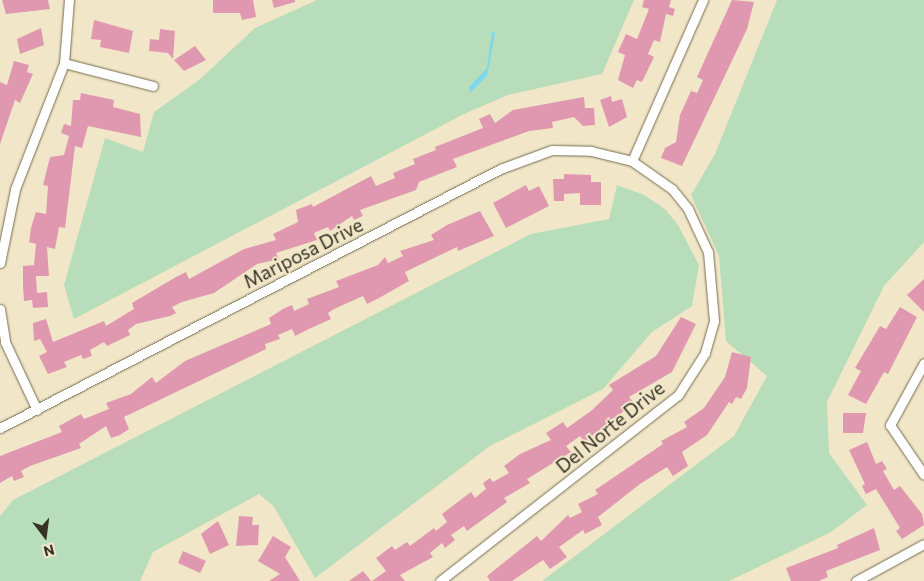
<!DOCTYPE html>
<html>
<head>
<meta charset="utf-8">
<style>
	body { margin:0 }
	#map { position:relative; width:924px; height:581px; overflow:hidden; background:#f1e7c8; font-family:Commissioner,sans-serif }
	div>[style] { position:absolute }
	.green>* { inset:0; background:#b8ddba }
	.water>* { inset:0; background:#7fd7eb }
	.building>* { inset:0; background:#df98af }
	.roads { filter:drop-shadow(0 0 1px #746b50) drop-shadow(0 0 1px #746b50) }
	.minor>* { height:9px; margin:-4.5px; padding:0 4.5px; transform-origin:4.5px; border-radius:4.5px; background:#fff }
	span { translate:-50% -50%; white-space:nowrap; text-align:center; line-height:1.15; -webkit-text-stroke:4px #f1e7c8; paint-order:stroke }
	.street-label { font-size:19px; color:#363227 }
	.north { position:absolute; left:20px; top:511px; width:50px; height:50px; -webkit-text-stroke:4px #f1e7c8; paint-order:stroke; rotate:165deg; font-size:14px; font-weight:700; line-height:20px; text-align:center; color:#363227 }
	.north::after { content:''; display:block; margin:auto; width:18px; height:22px; background:#363227; clip-path:polygon(50% 0,100% 100%,50% 72%,0 100%) }
</style>
</head>
<body>
<div id="map">
	<div class="green">
		<i style="clip-path:polygon(317px 0,634px 0,602px 74px,508px 95px,464px 114px,74px 319px,64px 285px,105px 138px,143px 152px,154px 112px,199px 80px,255px 28px)"></i>
		<i style="clip-path:polygon(777px 0,924px 0,924px 242px,884px 286px,827px 402px,829px 453px,867px 505px,831px 532px,729px 581px,542px 581px,734px 436px,767px 376px,726px 341px,719px 256px,691px 195px,715px 154px)"></i>
		<i style="clip-path:polygon(617px 185px,644px 195px,665px 209px,678px 225px,699px 265px,692px 306px,652px 332px,603px 389px,490px 446px,315px 578px,274px 507px,259px 494px,153px 552px,140px 581px,0 581px,0 516px,13px 500px,531px 234px,609px 219px)"></i>
	</div>
	<div class="water">
		<i style="clip-path:polygon(492px 31px,495px 34px,487px 76px,470px 93px,469px 87px,487px 68px)"></i>
	</div>
	<div class="building">
		<i style="clip-path:polygon(2px 0,48px 0,50px 9px,6px 14px)"></i>
		<i style="clip-path:polygon(213px 0,253px 0,256px 17px,242px 20px,240px 13px,213px 13px)"></i>
		<i style="clip-path:polygon(272px 0,295px 0,295px 2px,274px 8px)"></i>
		<i style="clip-path:polygon(644px 0,671px 0,669px 7px,675px 9px,673px 16px,666px 14px,660px 42px,654px 40px,648px 54px,654px 57px,642px 82px,637px 80px,633px 88px,618px 80px,625px 55px,618px 52px,626px 34px,637px 39px,649px 9px,642px 7px)"></i>
		<i style="clip-path:polygon(732px 0,754px 2px,747px 29px,682px 166px,661px 158px,665px 148px,676px 142px,680px 115px,691px 91px,697px 93px,703px 80px,697px 77px)"></i>
		<i style="clip-path:polygon(94px 20px,133px 31px,129px 53px,100px 47px,101px 40px,91px 39px)"></i>
		<i style="clip-path:polygon(41px 28px,44px 45px,20px 54px,17px 39px)"></i>
		<i style="clip-path:polygon(160px 29px,175px 31px,173px 59px,168px 53px,149px 51px,150px 39px,159px 40px)"></i>
		<i style="clip-path:polygon(195px 46px,206px 60px,184px 71px,174px 60px)"></i>
		<i style="clip-path:polygon(14px 61px,29px 65px,27px 72px,33px 74px,20px 103px,15px 100px,0 144px,0 82px,7px 85px)"></i>
		<i style="clip-path:polygon(81px 93px,114px 100px,113px 107px,140px 114px,141px 137px,88px 126px,82px 148px,75px 146px,65px 228px,59px 227px,55px 249px,47px 247px,49px 276px,36px 276px,37px 293px,47px 292px,48px 307px,33px 308px,32px 300px,24px 301px,23px 286px,23px 266px,34px 265px,36px 244px,29px 242px,31px 228px,36px 212px,46px 214px,48px 186px,43px 185px,50px 157px,64px 155px,69px 136px,61px 133px,64px 124px,71px 126px,73px 100px,80px 100px)"></i>
		<i style="clip-path:polygon(611px 96px,612px 102px,622px 99px,627px 117px,609px 127px,600px 100px)"></i>
		<i style="clip-path:polygon(584px 97px,585px 108px,594px 108px,595px 125px,583px 126px,574px 117px,552px 122px,553px 128px,529px 131px,453px 159px,457px 167px,419px 182px,416px 190px,360px 210px,363px 216px,354px 220px,352px 216px,330px 231px,328px 227px,314px 233px,317px 240px,276px 253px,279px 259px,257px 264px,214px 293px,182px 302px,172px 307px,176px 313px,170px 316px,136px 324px,128px 330px,130px 335px,107px 346px,104px 342px,90px 350px,92px 356px,83px 359px,81px 355px,64px 362px,67px 367px,48px 374px,39px 356px,47px 352px,40px 339px,34px 341px,33px 323px,46px 319px,53px 342px,104px 321px,106px 326px,134px 309px,132px 303px,176px 277px,186px 272px,189px 279px,244px 249px,276px 240px,273px 234px,298px 222px,296px 210px,312px 204px,313px 207px,371px 176px,376px 186px,395px 178px,393px 173px,415px 164px,413px 159px,436px 150px,435px 147px,483px 128px,479px 119px,490px 114px,495px 123px,513px 110px)"></i>
		<i style="clip-path:polygon(564px 174px,591px 175px,591px 182px,601px 182px,601px 205px,580px 205px,580px 193px,564px 194px,564px 201px,554px 201px,553px 179px,564px 179px)"></i>
		<i style="clip-path:polygon(526px 185px,529px 191px,539px 186px,549px 206px,506px 228px,493px 203px)"></i>
		<i style="clip-path:polygon(480px 211px,494px 236px,458px 251px,457px 247px,405px 272px,409px 281px,379px 298px,367px 304px,363px 296px,334px 309px,328px 313px,331px 319px,311px 328px,295px 336px,292px 329px,278px 335px,280px 339px,265px 344px,266px 349px,124px 417px,129px 429px,120px 435px,111px 438px,106px 426px,79px 444px,81px 448px,30px 466px,21px 471px,24px 477px,14px 481px,12px 476px,0 483px,0 456px,62px 432px,59px 426px,81px 414px,84px 419px,109px 409px,106px 403px,131px 394px,152px 377px,156px 383px,185px 361px,271px 324px,269px 318px,283px 309px,292px 305px,294px 311px,309px 304px,307px 299px,339px 287px,336px 281px,378px 265px,385px 257px,388px 263px,403px 256px,400px 251px,434px 240px,431px 235px,447px 225px)"></i>
		<i style="clip-path:polygon(924px 279px,924px 312px,907px 295px)"></i>
		<i style="clip-path:polygon(900px 307px,917px 317px,888px 374px,884px 372px,866px 404px,848px 395px,861px 371px,855px 368px,880px 326px,886px 329px)"></i>
		<i style="clip-path:polygon(681px 317px,696px 324px,672px 372px,629px 397px,634px 403px,584px 442px,580px 436px,566px 446px,571px 452px,527px 479px,530px 483px,504px 498px,507px 502px,467px 531px,464px 526px,451px 535px,455px 540px,445px 548px,442px 543px,430px 553px,433px 557px,400px 575px,405px 581px,372px 581px,386px 571px,376px 558px,392px 546px,395px 550px,407px 542px,410px 546px,434px 528px,436px 531px,447px 522px,442px 514px,471px 492px,475px 498px,486px 489px,483px 483px,490px 478px,493px 482px,509px 473px,504px 466px,520px 454px,551px 440px,546px 433px,563px 422px,567px 428px,591px 411px,613px 390px,609px 385px,656px 356px)"></i>
		<i style="clip-path:polygon(732px 352px,751px 357px,747px 388px,741px 399px,736px 397px,732px 404px,729px 402px,707px 435px,682px 452px,688px 466px,673px 476px,667px 467px,640px 484px,598px 517px,602px 525px,585px 534px,583px 530px,559px 547px,567px 557px,550px 569px,543px 560px,512px 581px,490px 581px,487px 576px,537px 536px,541px 541px,568px 515px,570px 518px,582px 512px,578px 504px,598px 494px,595px 490px,663px 444px,661px 441px,687px 427px,684px 422px,704px 408px,725px 377px)"></i>
		<i style="clip-path:polygon(843px 413px,866px 413px,863px 433px,843px 433px)"></i>
		<i style="clip-path:polygon(867px 442px,876px 464px,882px 461px,887px 469px,883px 471px,894px 490px,900px 486px,922px 514px,924px 525px,902px 539px,896px 531px,900px 528px,876px 489px,866px 494px,862px 486px,865px 484px,849px 450px)"></i>
		<i style="clip-path:polygon(239px 516px,253px 517px,252px 525px,259px 525px,258px 545px,236px 546px)"></i>
		<i style="clip-path:polygon(218px 521px,229px 545px,210px 554px,201px 534px)"></i>
		<i style="clip-path:polygon(874px 528px,880px 550px,826px 571px,828px 577px,819px 581px,791px 581px,786px 568px,838px 548px,837px 545px)"></i>
		<i style="clip-path:polygon(273px 536px,291px 547px,285px 557px,300px 581px,269px 581px,280px 574px,258px 561px)"></i>
		<i style="clip-path:polygon(183px 551px,206px 561px,200px 573px,178px 563px)"></i>
		<i style="clip-path:polygon(363px 571px,371px 581px,349px 581px)"></i>
	</div>
	<div class="roads">
		<div class="minor">
			<i style="left:64px;top:63px;width:92px;rotate:14.5deg"></i>
			<i style="left:632px;top:161px;width:176px;rotate:-66.2deg"></i>
			<i style="left:0;top:263px;width:76px;rotate:-78.5deg"></i>
			<i style="left:15px;top:189px;width:135px;rotate:-68.7deg"></i>
			<i style="left:64px;top:63px;width:63px;rotate:-85.5deg"></i>
			<i style="left:0;top:309px;width:33px;rotate:81deg"></i>
			<i style="left:5px;top:342px;width:75px;rotate:64.8deg"></i>
			<i style="left:924px;top:363px;width:71px;rotate:118.7deg"></i>
			<i style="left:890px;top:425px;width:60px;rotate:55.8deg"></i>
			<i style="left:0;top:428px;width:563px;rotate:-27.38deg"></i>
			<i style="left:500px;top:169px;width:55px;rotate:-20.1deg"></i>
			<i style="left:552px;top:150px;width:39px;rotate:1deg"></i>
			<i style="left:591px;top:151px;width:42px;rotate:13.7deg"></i>
			<i style="left:632px;top:161px;width:49px;rotate:35deg"></i>
			<i style="left:672px;top:189px;width:26px;rotate:51deg"></i>
			<i style="left:688px;top:209px;width:47px;rotate:65.1deg"></i>
			<i style="left:708px;top:252px;width:69px;rotate:85deg"></i>
			<i style="left:714px;top:321px;width:33px;rotate:106deg"></i>
			<i style="left:705px;top:353px;width:50px;rotate:122.7deg"></i>
			<i style="left:678px;top:395px;width:302px;rotate:142deg"></i>
			<i style="left:856px;top:581px;width:77px;rotate:-28.6deg"></i>
		</div>
	</div>
	<div class="street-label">
		<span style="left:303px;top:253px;rotate:-27deg">Mariposa Drive</span>
		<span style="left:610px;top:427px;rotate:-39deg">Del Norte Drive</span>
	</div>
	<div class="north">N</div>
</div>
</body>
</html>
